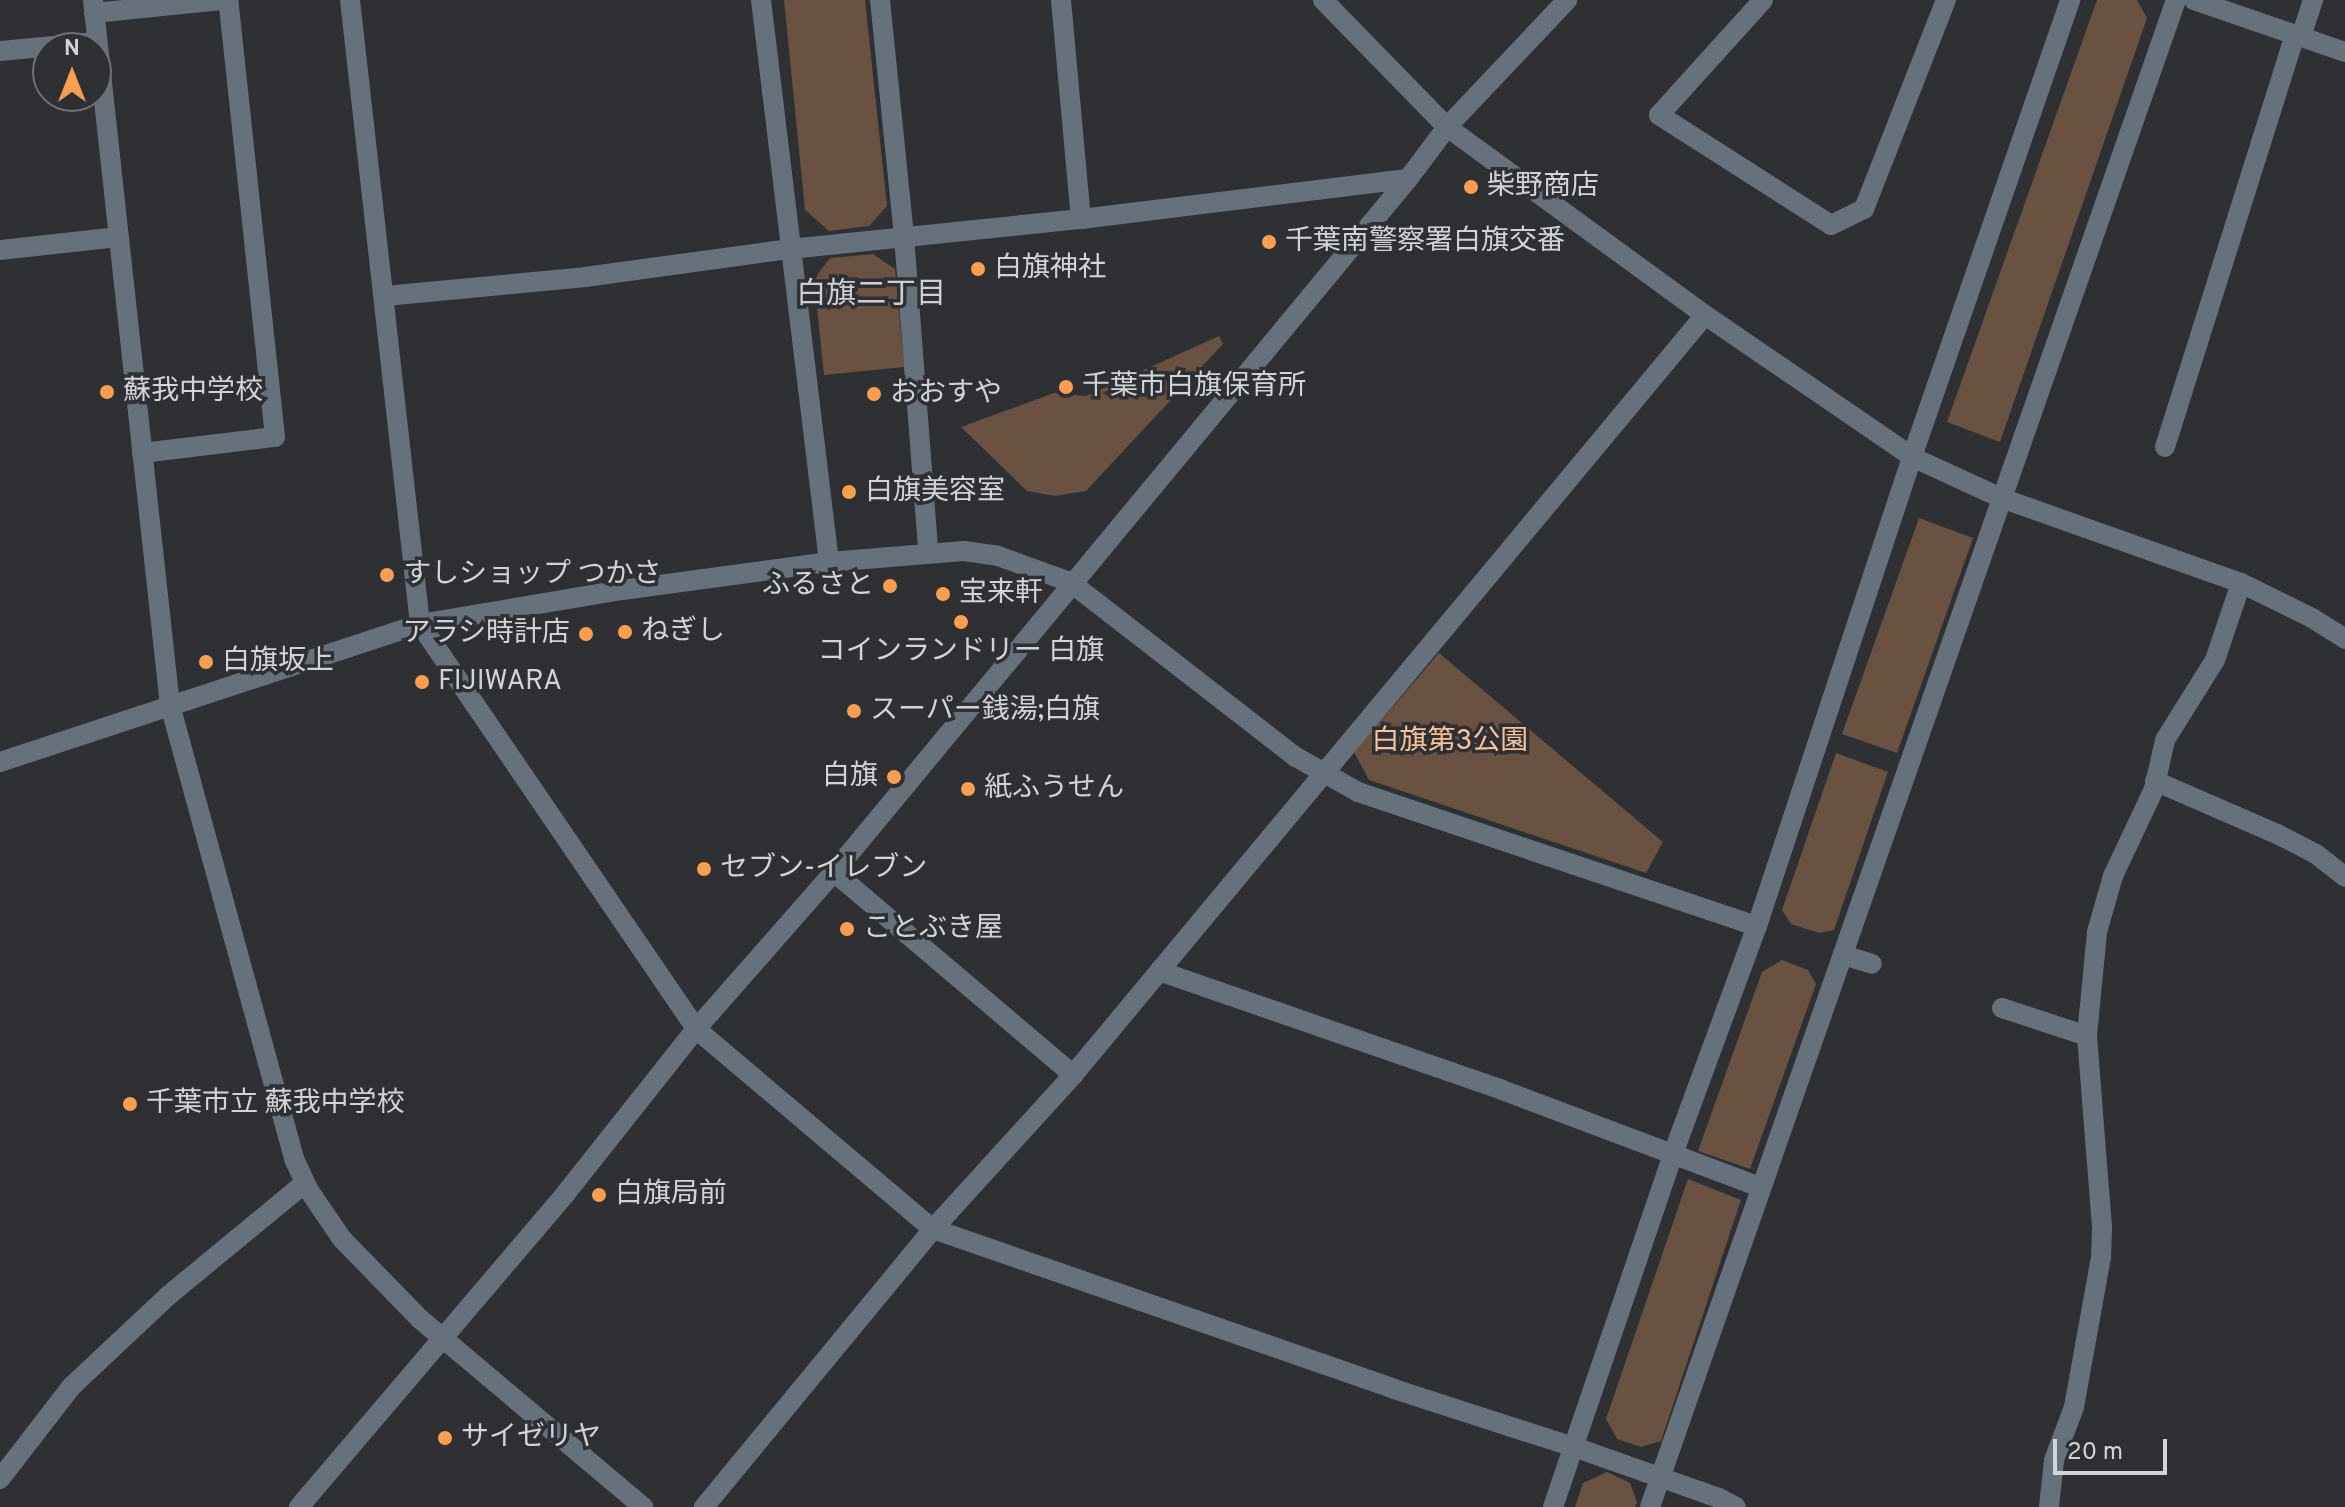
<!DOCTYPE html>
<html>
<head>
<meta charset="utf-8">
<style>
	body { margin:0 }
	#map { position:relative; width:2345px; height:1507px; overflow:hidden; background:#2e3033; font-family:Overpass,"Noto Sans JP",sans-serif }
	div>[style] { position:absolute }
	.green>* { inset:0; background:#695241 }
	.minor>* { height:20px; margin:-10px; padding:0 10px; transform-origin:10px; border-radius:10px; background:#67717c }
	.dots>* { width:22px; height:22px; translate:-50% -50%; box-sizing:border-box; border:4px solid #2e3033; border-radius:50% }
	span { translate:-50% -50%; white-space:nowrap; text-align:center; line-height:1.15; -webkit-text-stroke:7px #2e3033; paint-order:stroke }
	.poi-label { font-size:28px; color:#d1d3d5 }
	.left { translate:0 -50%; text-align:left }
	.right { translate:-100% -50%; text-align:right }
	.park-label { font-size:28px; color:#f5c29b }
	.neighbourhood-label { font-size:30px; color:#cdcfd3 }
	.north { position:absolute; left:32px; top:32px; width:80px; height:80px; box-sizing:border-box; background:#2e3033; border:2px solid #6f7174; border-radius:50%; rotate:0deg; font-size:22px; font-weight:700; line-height:32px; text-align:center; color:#d1d3d5 }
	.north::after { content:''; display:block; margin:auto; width:28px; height:36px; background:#fb9e50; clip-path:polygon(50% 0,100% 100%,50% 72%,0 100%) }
	.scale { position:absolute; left:2053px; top:1439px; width:114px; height:36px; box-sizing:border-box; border:4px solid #d1d3d5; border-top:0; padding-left:10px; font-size:24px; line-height:28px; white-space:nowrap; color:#d1d3d5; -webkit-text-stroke:6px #2e3033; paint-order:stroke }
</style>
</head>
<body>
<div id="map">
	<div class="green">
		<i style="clip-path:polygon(784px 0,865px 0,887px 206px,869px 226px,829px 231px,805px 210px)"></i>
		<i style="clip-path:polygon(2097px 0,2137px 0,2147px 18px,2000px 442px,1947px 422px)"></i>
		<i style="clip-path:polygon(873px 254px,895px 269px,904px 367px,824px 375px,814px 279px,830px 258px)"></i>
		<i style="clip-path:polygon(1219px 336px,1223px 344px,1086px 491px,1055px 496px,1027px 491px,961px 427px,1054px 393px,1086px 396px)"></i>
		<i style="clip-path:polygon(1919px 518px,1973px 538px,1897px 753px,1842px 734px)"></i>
		<i style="clip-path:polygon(1439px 653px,1663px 842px,1646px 873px,1369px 780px,1354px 752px)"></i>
		<i style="clip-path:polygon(1836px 753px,1888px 772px,1834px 930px,1819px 933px,1791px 924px,1782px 910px)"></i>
		<i style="clip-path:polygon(1782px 960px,1808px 970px,1816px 984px,1750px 1169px,1698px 1151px,1762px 972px)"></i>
		<i style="clip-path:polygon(1688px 1179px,1741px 1200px,1661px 1441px,1641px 1447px,1617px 1439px,1606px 1419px)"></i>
		<i style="clip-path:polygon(1607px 1472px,1630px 1483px,1637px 1502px,1635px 1507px,1575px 1507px,1583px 1483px)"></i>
	</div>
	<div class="minor">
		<i style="left:93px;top:0;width:709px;rotate:83.77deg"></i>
		<i style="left:170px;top:705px;width:473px;rotate:74.7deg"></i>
		<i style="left:295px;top:1161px;width:31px;rotate:65deg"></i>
		<i style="left:308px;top:1189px;width:60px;rotate:55.8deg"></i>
		<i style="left:342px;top:1239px;width:112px;rotate:45.7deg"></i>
		<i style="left:420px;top:1319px;width:292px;rotate:40.1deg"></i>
		<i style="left:350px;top:0;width:628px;rotate:83.6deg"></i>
		<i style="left:420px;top:624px;width:490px;rotate:55.7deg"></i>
		<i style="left:696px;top:1029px;width:310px;rotate:40.2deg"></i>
		<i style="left:933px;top:1229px;width:488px;rotate:19.1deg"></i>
		<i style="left:1394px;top:1389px;width:189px;rotate:17.9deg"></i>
		<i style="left:1574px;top:1447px;width:154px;rotate:19.4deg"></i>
		<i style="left:1719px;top:1498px;width:19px;rotate:28deg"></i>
		<i style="left:761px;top:0;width:566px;rotate:83.1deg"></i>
		<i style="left:880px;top:0;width:237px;rotate:84.2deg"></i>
		<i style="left:904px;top:236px;width:316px;rotate:85.6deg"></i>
		<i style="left:1061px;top:0;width:220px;rotate:84.8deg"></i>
		<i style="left:1323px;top:0;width:177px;rotate:45.7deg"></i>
		<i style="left:1447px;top:127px;width:319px;rotate:36.1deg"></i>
		<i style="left:1705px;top:315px;width:251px;rotate:34.4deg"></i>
		<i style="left:1912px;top:457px;width:98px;rotate:24.7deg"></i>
		<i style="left:2001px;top:498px;width:255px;rotate:19.5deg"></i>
		<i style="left:2241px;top:583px;width:79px;rotate:26.2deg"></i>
		<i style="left:2312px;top:618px;width:39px;rotate:32deg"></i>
		<i style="left:1763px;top:0;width:155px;rotate:132.1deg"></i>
		<i style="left:1659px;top:115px;width:204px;rotate:32.6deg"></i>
		<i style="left:1831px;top:225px;width:37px;rotate:-26deg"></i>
		<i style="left:1864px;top:209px;width:225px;rotate:-68.6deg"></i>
		<i style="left:2194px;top:0;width:160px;rotate:19deg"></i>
		<i style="left:94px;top:13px;width:130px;rotate:-5.8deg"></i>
		<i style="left:2301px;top:37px;width:39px;rotate:-72deg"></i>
		<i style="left:0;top:51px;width:97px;rotate:-5.3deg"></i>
		<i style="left:0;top:250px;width:119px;rotate:-6.3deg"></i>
		<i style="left:385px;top:296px;width:201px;rotate:-5.4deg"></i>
		<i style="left:585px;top:277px;width:207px;rotate:-7.8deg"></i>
		<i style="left:790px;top:249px;width:293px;rotate:-5.9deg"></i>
		<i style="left:1081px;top:219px;width:329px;rotate:-7deg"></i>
		<i style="left:2165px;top:447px;width:433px;rotate:-72.5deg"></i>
		<i style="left:142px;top:453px;width:134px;rotate:-6.9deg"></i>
		<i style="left:275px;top:437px;width:440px;rotate:-96.1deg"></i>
		<i style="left:0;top:762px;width:442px;rotate:-18.2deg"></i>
		<i style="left:420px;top:624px;width:205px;rotate:-9.6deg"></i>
		<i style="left:622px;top:590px;width:209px;rotate:-7.7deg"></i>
		<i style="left:829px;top:562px;width:135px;rotate:-4.7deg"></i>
		<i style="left:964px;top:551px;width:34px;rotate:8deg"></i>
		<i style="left:998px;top:556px;width:77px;rotate:19.9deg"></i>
		<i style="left:1070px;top:582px;width:286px;rotate:37.8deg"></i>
		<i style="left:1296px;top:757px;width:71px;rotate:29.4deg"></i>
		<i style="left:1358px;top:792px;width:421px;rotate:18.6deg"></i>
		<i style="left:2155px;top:781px;width:133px;rotate:23.5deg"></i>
		<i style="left:2277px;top:834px;width:44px;rotate:27.1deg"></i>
		<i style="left:2316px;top:854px;width:37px;rotate:38deg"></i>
		<i style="left:834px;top:872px;width:314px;rotate:40.3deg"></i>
		<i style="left:1843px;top:955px;width:30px;rotate:17deg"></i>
		<i style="left:1159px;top:971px;width:363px;rotate:19.1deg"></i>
		<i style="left:1502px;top:1090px;width:276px;rotate:20.6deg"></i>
		<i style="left:2002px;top:1008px;width:89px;rotate:18.2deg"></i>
		<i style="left:0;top:1479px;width:118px;rotate:-52.3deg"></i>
		<i style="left:72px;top:1386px;width:133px;rotate:-43.2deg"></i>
		<i style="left:169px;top:1295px;width:176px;rotate:-39.5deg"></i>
		<i style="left:299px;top:1507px;width:412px;rotate:-49.6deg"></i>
		<i style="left:566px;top:1193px;width:209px;rotate:-51.6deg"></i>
		<i style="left:696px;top:1029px;width:209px;rotate:-48.7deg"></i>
		<i style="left:834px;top:872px;width:900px;rotate:-50.37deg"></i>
		<i style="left:1408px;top:179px;width:65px;rotate:-53.1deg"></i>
		<i style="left:1447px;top:127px;width:175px;rotate:-46.6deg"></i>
		<i style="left:704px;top:1507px;width:360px;rotate:-50.5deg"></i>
		<i style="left:933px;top:1229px;width:208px;rotate:-47.7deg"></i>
		<i style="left:1073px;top:1075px;width:988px;rotate:-50.25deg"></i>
		<i style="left:1553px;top:1507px;width:373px;rotate:-71.2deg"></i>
		<i style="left:1673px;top:1154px;width:243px;rotate:-69.8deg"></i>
		<i style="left:1757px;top:926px;width:494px;rotate:-71.7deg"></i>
		<i style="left:1912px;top:457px;width:484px;rotate:-70.9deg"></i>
		<i style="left:1650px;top:1507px;width:1596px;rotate:-70.76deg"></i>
		<i style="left:2049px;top:1507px;width:47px;rotate:-83.9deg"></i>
		<i style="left:2054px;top:1460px;width:57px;rotate:-69.3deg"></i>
		<i style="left:2074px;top:1407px;width:152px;rotate:-79.8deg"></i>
		<i style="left:2101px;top:1257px;width:30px;rotate:-88deg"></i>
		<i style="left:2102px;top:1227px;width:192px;rotate:-94.5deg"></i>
		<i style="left:2087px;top:1036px;width:104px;rotate:-84.5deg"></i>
		<i style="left:2097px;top:932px;width:58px;rotate:-74.1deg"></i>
		<i style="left:2113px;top:876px;width:96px;rotate:-64.8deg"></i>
		<i style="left:2154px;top:789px;width:50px;rotate:-77.3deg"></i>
		<i style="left:2165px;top:740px;width:94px;rotate:-58deg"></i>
		<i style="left:2215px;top:660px;width:81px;rotate:-71.3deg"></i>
	</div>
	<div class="dots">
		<i style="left:1471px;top:187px;background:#fb9e50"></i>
		<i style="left:1269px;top:242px;background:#fb9e50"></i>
		<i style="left:978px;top:269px;background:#fb9e50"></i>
		<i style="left:1066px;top:387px;background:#fb9e50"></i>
		<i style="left:107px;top:392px;background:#fb9e50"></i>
		<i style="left:874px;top:394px;background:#fb9e50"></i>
		<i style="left:849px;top:492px;background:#fb9e50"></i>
		<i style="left:387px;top:575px;background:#fb9e50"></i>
		<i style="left:890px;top:586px;background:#fb9e50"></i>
		<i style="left:943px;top:594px;background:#fb9e50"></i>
		<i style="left:961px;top:622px;background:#fb9e50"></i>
		<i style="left:625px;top:632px;background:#fb9e50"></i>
		<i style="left:586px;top:634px;background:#fb9e50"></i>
		<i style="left:206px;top:662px;background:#fb9e50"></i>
		<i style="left:422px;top:682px;background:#fb9e50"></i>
		<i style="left:854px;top:711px;background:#fb9e50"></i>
		<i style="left:894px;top:777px;background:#fb9e50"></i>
		<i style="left:968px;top:789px;background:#fb9e50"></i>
		<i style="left:704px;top:869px;background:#fb9e50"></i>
		<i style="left:847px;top:929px;background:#fb9e50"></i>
		<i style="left:130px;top:1104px;background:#fb9e50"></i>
		<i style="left:599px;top:1195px;background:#fb9e50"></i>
		<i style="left:445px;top:1438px;background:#fb9e50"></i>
	</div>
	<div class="poi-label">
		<span class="left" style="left:1487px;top:187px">柴野商店</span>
		<span class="left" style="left:1285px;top:242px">千葉南警察署白旗交番</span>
		<span class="left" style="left:994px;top:269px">白旗神社</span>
		<span class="left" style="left:1082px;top:387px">千葉市白旗保育所</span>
		<span class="left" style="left:123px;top:392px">蘇我中学校</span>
		<span class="left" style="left:890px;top:394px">おおすや</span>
		<span class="left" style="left:865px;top:492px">白旗美容室</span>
		<span class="left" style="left:403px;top:575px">すしショップ つかさ</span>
		<span class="right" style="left:874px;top:586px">ふるさと</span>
		<span class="left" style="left:959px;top:594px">宝来軒</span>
		<span class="left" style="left:641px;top:632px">ねぎし</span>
		<span class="right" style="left:570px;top:634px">アラシ時計店</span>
		<span style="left:961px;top:652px">コインランドリー 白旗</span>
		<span class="left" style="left:222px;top:662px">白旗坂上</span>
		<span class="left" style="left:438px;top:682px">FIJIWARA</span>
		<span class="left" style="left:870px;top:711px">スーパー銭湯;白旗</span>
		<span class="right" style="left:878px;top:777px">白旗</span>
		<span class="left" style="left:984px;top:789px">紙ふうせん</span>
		<span class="left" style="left:720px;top:869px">セブン-イレブン</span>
		<span class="left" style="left:863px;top:929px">ことぶき屋</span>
		<span class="left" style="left:146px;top:1104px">千葉市立 蘇我中学校</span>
		<span class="left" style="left:615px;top:1195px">白旗局前</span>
		<span class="left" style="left:461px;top:1438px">サイゼリヤ</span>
	</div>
	<div class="park-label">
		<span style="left:1450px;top:742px">白旗第3公園</span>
	</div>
	<div class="neighbourhood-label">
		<span style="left:871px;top:296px">白旗二丁目</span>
	</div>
	<div class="north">N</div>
	<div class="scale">20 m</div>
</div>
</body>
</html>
